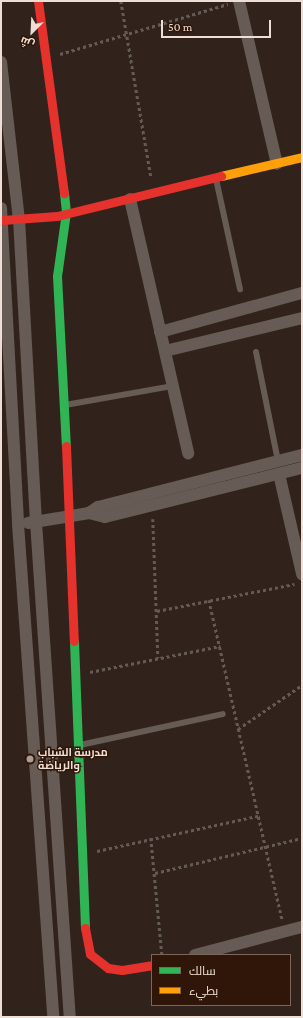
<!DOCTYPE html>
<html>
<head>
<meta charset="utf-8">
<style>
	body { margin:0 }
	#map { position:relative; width:303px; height:1018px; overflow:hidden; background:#31231b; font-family:"Crimson Pro",Cairo,serif }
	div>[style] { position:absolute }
	.path>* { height:2.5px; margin-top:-1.25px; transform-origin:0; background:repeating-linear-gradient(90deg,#655b56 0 3px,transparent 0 6px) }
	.lane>* { height:6px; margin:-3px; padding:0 3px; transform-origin:3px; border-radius:3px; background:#665b55 }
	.street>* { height:12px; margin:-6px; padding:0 6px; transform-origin:6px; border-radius:6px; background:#665b55 }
	.fast>* { height:9px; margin:-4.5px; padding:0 4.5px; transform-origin:4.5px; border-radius:4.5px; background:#30b455 }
	.slow>* { height:9px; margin:-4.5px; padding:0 4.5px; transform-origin:4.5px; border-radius:4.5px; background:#ff9f0a }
	.jam>* { height:9px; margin:-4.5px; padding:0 4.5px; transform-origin:4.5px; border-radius:4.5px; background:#e5322d }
	.dots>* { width:11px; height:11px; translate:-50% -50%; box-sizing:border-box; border:2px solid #2f1609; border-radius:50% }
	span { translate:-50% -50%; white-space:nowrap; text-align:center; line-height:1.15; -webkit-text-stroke:3px #2f1609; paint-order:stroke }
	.poi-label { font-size:11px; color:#efded5; font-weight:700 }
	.left { translate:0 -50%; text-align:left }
	.frame { position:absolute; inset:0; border:2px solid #efded5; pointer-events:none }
	.legend { position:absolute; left:151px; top:954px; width:140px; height:52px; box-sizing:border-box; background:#2f1609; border:1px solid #7c665b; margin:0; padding:5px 7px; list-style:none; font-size:12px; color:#efded5 }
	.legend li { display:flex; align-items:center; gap:8px; height:20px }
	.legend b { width:20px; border:1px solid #7c665b }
	.north { position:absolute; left:12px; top:12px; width:40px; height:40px; -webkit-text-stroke:3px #2f1609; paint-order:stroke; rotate:204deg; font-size:11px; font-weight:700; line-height:16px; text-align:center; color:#efded5 }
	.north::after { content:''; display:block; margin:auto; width:14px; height:18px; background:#efded5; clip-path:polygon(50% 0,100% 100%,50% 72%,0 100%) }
	.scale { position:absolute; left:161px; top:20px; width:110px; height:18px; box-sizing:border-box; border:2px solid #efded5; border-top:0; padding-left:5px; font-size:12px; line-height:14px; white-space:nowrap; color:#efded5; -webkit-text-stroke:3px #2f1609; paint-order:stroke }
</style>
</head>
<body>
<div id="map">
	<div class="path">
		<i style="left:121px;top:1px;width:179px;rotate:80.3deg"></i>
		<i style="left:60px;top:54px;width:175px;rotate:-16.6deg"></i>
		<i style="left:153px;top:519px;width:139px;rotate:87.9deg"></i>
		<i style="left:209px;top:600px;width:328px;rotate:77.1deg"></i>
		<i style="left:157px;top:611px;width:140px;rotate:-11.1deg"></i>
		<i style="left:90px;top:672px;width:133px;rotate:-11.3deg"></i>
		<i style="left:238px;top:729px;width:78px;rotate:-34.5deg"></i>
		<i style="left:151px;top:838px;width:118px;rotate:84.6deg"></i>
		<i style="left:97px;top:851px;width:165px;rotate:-12.3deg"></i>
		<i style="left:155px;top:873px;width:151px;rotate:-13.4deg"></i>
	</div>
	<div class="lane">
		<i style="left:216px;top:179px;width:113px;rotate:77.7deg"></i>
		<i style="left:256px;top:352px;width:111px;rotate:78.6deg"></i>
		<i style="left:65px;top:405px;width:110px;rotate:-10deg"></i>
		<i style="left:80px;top:745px;width:146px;rotate:-12.2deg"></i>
	</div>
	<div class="street">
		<i style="left:239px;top:1px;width:167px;rotate:76.9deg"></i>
		<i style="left:1px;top:62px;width:158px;rotate:83.5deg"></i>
		<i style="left:19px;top:219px;width:303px;rotate:86.8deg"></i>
		<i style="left:36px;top:522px;width:496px;rotate:86.1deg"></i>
		<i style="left:130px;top:199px;width:261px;rotate:77.1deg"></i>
		<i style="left:1px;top:208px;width:316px;rotate:86.9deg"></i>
		<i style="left:18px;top:524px;width:494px;rotate:85.9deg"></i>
		<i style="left:160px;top:332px;width:147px;rotate:-15.4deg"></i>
		<i style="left:165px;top:351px;width:141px;rotate:-13.5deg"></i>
		<i style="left:279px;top:474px;width:103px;rotate:77deg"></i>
		<i style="left:89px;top:513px;width:16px;rotate:14deg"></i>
		<i style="left:105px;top:517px;width:203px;rotate:-14deg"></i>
		<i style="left:28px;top:523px;width:62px;rotate:-9.3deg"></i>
		<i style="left:89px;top:513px;width:11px;rotate:-34deg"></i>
		<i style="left:98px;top:507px;width:211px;rotate:-14.3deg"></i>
		<i style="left:195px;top:955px;width:111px;rotate:-14.7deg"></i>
	</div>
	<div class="fast">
		<i style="left:64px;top:193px;width:19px;rotate:84deg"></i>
		<i style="left:66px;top:212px;width:65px;rotate:98deg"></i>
		<i style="left:57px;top:276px;width:170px;rotate:87deg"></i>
		<i style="left:74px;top:641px;width:287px;rotate:87.8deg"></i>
	</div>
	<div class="slow">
		<i style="left:221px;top:176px;width:83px;rotate:-13.2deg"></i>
	</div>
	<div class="jam">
		<i style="left:38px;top:1px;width:194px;rotate:82.3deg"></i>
		<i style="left:2px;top:220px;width:55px;rotate:-4.2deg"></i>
		<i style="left:57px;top:216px;width:169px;rotate:-13.7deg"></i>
		<i style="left:66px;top:446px;width:195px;rotate:87.7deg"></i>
		<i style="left:85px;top:928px;width:26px;rotate:79deg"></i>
		<i style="left:90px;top:954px;width:23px;rotate:38deg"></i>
		<i style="left:108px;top:968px;width:14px;rotate:8deg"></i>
		<i style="left:122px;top:970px;width:30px;rotate:-9deg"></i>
	</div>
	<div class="dots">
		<i style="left:30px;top:759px;background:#ac9d94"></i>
	</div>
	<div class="poi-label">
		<span class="left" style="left:38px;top:759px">مدرسة الشباب<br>والرياضة</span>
	</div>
	<div class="frame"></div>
	<ul class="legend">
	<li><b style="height:5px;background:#30b455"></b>سالك</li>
	<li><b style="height:5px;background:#ff9f0a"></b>بطيء</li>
	</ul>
	<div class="north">ش</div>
	<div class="scale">50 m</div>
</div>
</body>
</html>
